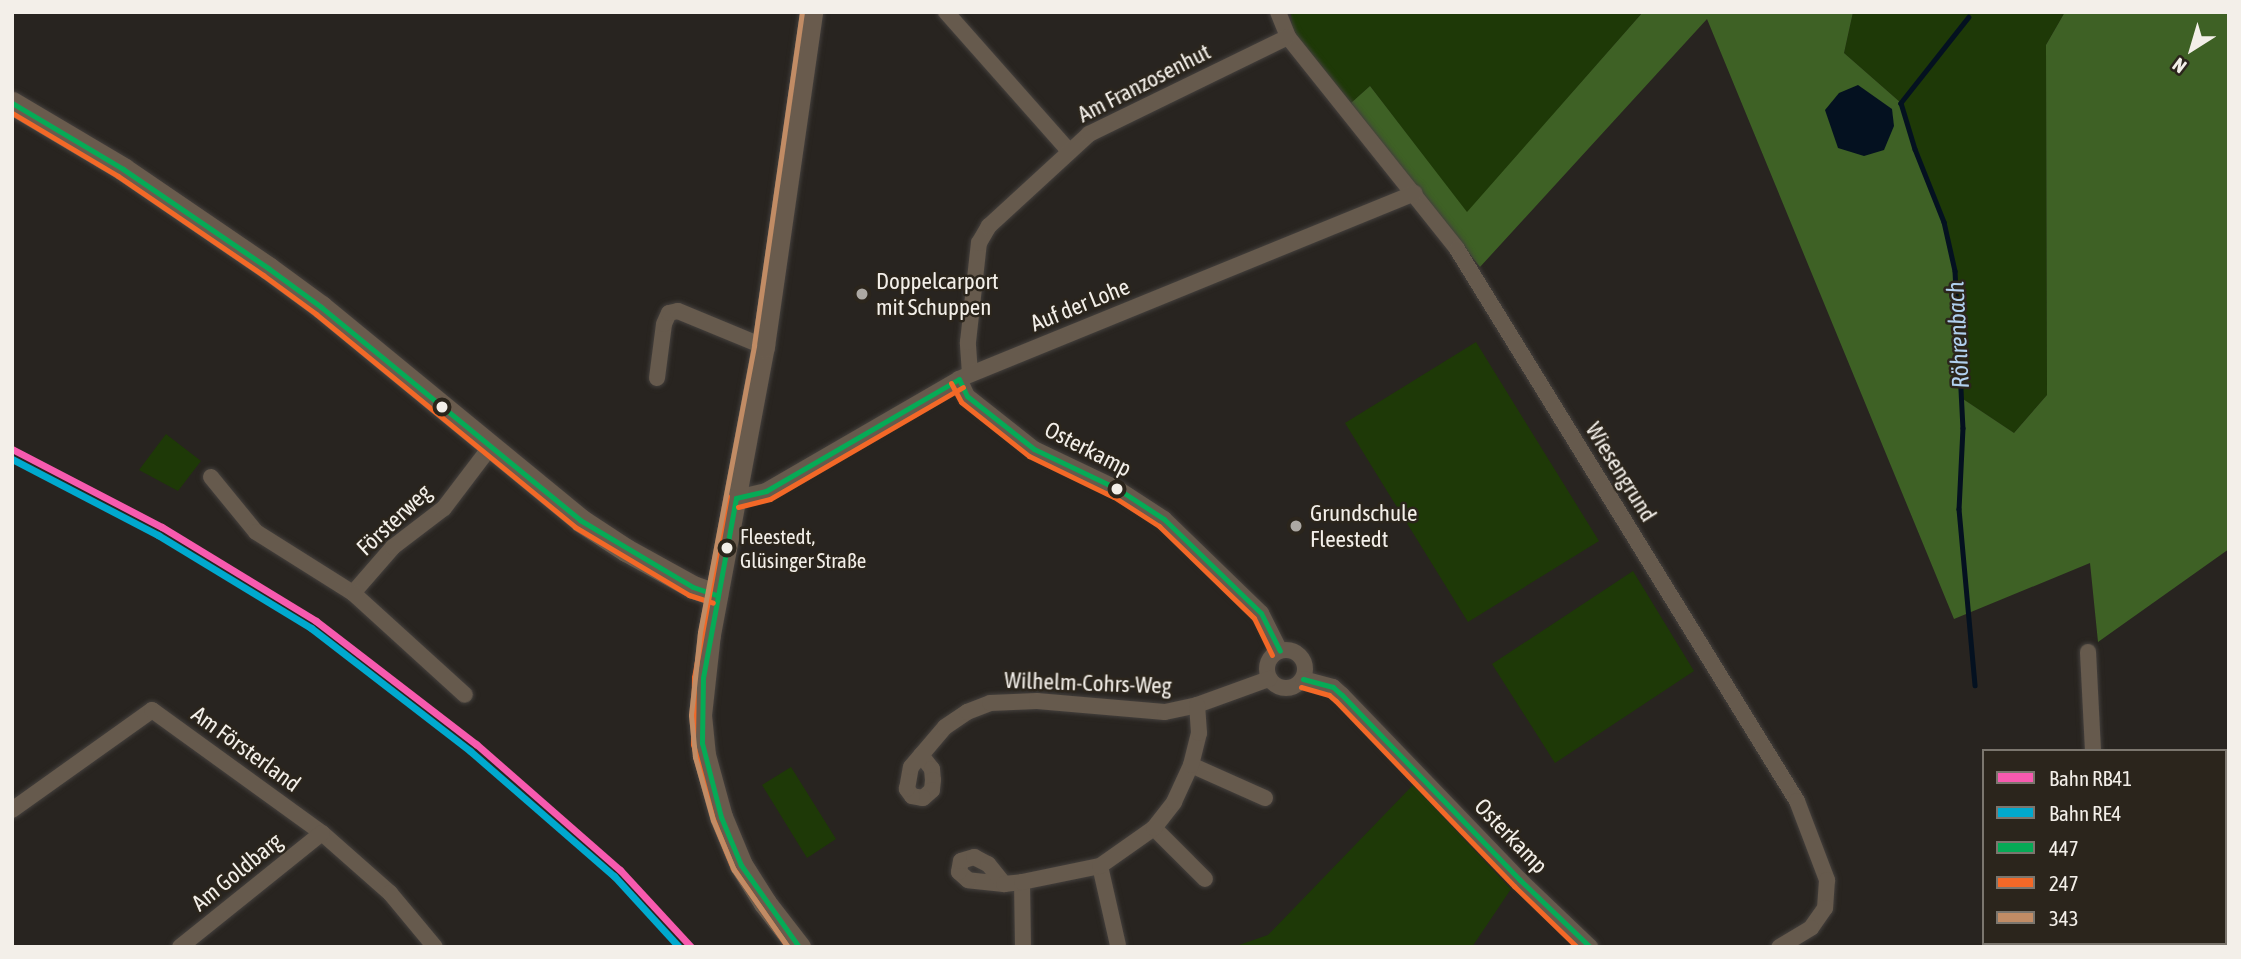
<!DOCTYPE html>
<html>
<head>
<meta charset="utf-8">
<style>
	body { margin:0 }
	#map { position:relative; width:2241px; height:959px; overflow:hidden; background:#282420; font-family:"Asap Condensed",sans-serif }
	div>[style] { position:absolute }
	.green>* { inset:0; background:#1e3907 }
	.forest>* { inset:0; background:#3e6125 }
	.water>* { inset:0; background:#041120 }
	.stream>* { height:4.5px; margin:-2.25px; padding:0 2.25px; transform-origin:2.25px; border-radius:2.25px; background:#041120 }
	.roads { filter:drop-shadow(0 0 2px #44403d) drop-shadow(0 0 2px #44403d) }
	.street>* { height:16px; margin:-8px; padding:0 8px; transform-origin:8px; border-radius:8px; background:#665a4d }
	.street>.ring { margin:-8px; padding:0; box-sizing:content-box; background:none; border:16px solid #665a4d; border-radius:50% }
	.secondary>* { height:23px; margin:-11.5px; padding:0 11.5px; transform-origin:11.5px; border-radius:11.5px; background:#695b4d }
	.bus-1>* { height:5px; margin:-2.5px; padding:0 2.5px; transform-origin:2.5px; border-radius:2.5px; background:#06aa56 }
	.bus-2>* { height:5px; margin:-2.5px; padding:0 2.5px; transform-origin:2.5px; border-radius:2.5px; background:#f36827 }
	.bus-3>* { height:5px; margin:-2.5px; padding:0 2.5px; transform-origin:2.5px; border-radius:2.5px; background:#c18c65 }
	.rail-1>* { height:7px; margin:-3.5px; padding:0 3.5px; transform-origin:3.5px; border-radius:3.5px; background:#f75aaf }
	.rail-2>* { height:7px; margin:-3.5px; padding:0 3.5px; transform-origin:3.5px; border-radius:3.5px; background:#00a9ce }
	.dots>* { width:19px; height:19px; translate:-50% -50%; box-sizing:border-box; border:4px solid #2b251c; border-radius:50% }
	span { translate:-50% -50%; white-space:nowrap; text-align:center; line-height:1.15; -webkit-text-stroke:5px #2b251c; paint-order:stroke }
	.bus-label { font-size:21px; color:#f3efe9 }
	.left { translate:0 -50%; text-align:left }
	.street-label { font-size:23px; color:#f3efe9 }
	.poi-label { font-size:23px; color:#f3efe9 }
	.water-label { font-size:24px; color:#b1d0ef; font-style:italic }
	.frame { position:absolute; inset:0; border:14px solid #f3efe9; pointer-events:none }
	.legend { position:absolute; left:1982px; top:749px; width:245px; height:196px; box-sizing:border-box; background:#2b251c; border:2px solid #7b766e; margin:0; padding:9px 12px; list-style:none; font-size:21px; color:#f3efe9 }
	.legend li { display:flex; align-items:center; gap:14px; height:35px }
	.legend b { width:35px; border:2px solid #7b766e }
	.north { position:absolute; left:2157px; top:14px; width:70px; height:70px; -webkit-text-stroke:5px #2b251c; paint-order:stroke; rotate:217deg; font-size:19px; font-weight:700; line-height:28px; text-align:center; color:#f3efe9 }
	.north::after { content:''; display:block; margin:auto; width:24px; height:32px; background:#f3efe9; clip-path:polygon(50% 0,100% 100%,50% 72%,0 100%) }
</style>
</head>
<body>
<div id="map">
	<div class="green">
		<i style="clip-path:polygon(1291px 12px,1643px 12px,1467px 213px,1370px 86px,1351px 103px,1292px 30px)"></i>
		<i style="clip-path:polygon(1853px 12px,2065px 12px,2046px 45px,2047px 395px,2014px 433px,1960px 397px,1955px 271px,1901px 103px,1844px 53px)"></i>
		<i style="clip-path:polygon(1476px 342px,1599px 541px,1468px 622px,1345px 423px)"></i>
		<i style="clip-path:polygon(166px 434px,201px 461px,178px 491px,139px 470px)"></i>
		<i style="clip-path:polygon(1633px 571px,1694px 671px,1555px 763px,1492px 664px)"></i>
		<i style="clip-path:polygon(791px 767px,836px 839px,807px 858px,762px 785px)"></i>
		<i style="clip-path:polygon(1413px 785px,1511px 889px,1472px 947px,1239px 945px,1268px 935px)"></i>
	</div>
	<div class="forest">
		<i style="clip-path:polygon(1643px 12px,1853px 12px,1844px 53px,1901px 103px,1915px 149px,1944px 222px,1955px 271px,1960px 397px,2014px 433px,2047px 395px,2046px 45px,2065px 12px,2229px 12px,2229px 549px,2098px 642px,2090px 563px,1954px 619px,1707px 19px,1480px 267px,1351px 103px,1370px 86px,1467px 212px)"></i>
	</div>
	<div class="water">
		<i style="clip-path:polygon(1858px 85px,1892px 109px,1894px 126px,1884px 150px,1864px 156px,1838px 148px,1825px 110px,1839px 93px)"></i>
	</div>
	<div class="stream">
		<i style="left:1969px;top:17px;width:110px;rotate:128.3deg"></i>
		<i style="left:1901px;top:103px;width:48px;rotate:73.1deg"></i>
		<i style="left:1915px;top:149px;width:79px;rotate:68.3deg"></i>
		<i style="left:1944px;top:222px;width:50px;rotate:77.3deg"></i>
		<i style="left:1955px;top:271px;width:157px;rotate:87.1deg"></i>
		<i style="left:1963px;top:428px;width:81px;rotate:92.8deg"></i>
		<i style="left:1959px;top:509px;width:177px;rotate:84.8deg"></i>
	</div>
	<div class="roads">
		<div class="street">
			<i style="left:946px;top:12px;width:184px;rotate:48.5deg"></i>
			<i style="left:1278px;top:12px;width:27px;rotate:68deg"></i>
			<i style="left:1288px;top:37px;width:271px;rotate:51.4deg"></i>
			<i style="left:1457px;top:249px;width:648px;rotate:58.37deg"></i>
			<i style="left:1797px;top:801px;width:85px;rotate:69.2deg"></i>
			<i style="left:1827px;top:880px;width:28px;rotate:94deg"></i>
			<i style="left:1825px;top:908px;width:24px;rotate:125deg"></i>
			<i style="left:1811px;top:928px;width:37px;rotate:149deg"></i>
			<i style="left:970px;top:374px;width:32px;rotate:-94deg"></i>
			<i style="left:968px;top:342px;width:100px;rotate:-83.7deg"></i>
			<i style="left:979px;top:243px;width:20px;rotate:-60deg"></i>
			<i style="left:989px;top:226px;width:136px;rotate:-42.6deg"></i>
			<i style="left:1089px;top:134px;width:221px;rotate:-26deg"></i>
			<i style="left:657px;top:378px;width:54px;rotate:-82.6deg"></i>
			<i style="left:664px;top:324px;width:12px;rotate:-66deg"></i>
			<i style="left:669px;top:313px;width:9px;rotate:-13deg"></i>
			<i style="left:678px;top:311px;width:92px;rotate:22.4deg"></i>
			<i style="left:959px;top:379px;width:19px;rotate:65deg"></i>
			<i style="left:967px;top:396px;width:85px;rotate:38.3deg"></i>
			<i style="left:1034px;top:449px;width:93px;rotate:25.5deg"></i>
			<i style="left:1118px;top:489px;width:55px;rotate:33.1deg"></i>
			<i style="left:1164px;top:519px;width:135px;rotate:44.1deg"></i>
			<i style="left:1261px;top:613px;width:42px;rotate:63.4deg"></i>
			<i style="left:211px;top:477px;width:71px;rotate:50.7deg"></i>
			<i style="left:256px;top:532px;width:115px;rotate:32.2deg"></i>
			<i style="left:353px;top:593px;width:61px;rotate:-49deg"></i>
			<i style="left:393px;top:547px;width:64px;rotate:-37.4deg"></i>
			<i style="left:444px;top:508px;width:78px;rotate:-52.8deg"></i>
			<i style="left:736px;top:498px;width:31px;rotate:-13deg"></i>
			<i style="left:766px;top:491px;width:223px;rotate:-30.1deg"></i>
			<i style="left:959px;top:379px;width:492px;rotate:-22.2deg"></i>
			<i style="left:353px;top:593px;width:151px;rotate:42.3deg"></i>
			<i class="ring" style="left:1267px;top:650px;width:22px;height:22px"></i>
			<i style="left:2088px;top:652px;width:99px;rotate:87.1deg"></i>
			<i style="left:1303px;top:679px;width:31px;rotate:15deg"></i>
			<i style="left:1333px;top:687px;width:12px;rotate:42deg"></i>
			<i style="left:1342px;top:695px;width:257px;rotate:46.1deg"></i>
			<i style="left:1520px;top:880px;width:97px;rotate:43.7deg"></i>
			<i style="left:921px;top:755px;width:18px;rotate:52deg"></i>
			<i style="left:932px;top:769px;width:11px;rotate:85deg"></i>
			<i style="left:933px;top:780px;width:10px;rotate:96deg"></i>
			<i style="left:932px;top:790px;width:12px;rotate:138deg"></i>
			<i style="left:923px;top:798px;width:11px;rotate:-170deg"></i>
			<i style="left:912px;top:796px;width:9px;rotate:-126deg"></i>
			<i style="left:907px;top:789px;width:22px;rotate:-80deg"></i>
			<i style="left:911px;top:767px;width:52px;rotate:-49.6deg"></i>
			<i style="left:945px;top:727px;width:27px;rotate:-34deg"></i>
			<i style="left:967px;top:712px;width:25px;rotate:-21deg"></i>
			<i style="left:990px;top:703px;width:47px;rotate:-2.4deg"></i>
			<i style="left:1037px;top:701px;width:128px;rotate:4.9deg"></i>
			<i style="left:1165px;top:712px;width:33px;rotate:-12deg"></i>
			<i style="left:1197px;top:705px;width:77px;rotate:-19.9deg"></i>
			<i style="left:1191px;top:765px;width:81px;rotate:24deg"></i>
			<i style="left:12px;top:810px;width:172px;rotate:-35.5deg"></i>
			<i style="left:152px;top:710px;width:210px;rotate:35.9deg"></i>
			<i style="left:322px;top:833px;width:91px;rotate:41.4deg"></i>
			<i style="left:390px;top:893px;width:70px;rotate:50.2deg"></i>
			<i style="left:1154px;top:828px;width:72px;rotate:45deg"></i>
			<i style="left:1100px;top:866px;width:81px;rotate:77.2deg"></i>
			<i style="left:1022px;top:882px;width:65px;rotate:89.1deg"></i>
			<i style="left:1004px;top:884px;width:36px;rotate:-174deg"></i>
			<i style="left:968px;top:880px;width:12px;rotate:-138deg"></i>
			<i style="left:959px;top:872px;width:11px;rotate:-80deg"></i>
			<i style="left:961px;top:861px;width:14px;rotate:-17deg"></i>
			<i style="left:974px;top:857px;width:16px;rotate:27deg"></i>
			<i style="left:988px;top:864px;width:26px;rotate:51deg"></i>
			<i style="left:1004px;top:884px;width:18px;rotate:-6deg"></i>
			<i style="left:1022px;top:882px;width:80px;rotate:-11.6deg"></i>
			<i style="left:1100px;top:866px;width:66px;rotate:-35.1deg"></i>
			<i style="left:1154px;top:828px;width:33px;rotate:-52deg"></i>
			<i style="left:1174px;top:802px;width:41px;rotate:-65.3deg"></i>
			<i style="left:1191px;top:765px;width:33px;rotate:-76deg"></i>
			<i style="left:1199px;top:733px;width:28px;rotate:-94deg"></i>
			<i style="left:180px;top:947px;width:182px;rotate:-38.8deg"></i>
			<i style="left:2008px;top:947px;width:6px;rotate:-45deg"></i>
		</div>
		<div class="secondary">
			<i style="left:12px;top:103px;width:129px;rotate:30.7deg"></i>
			<i style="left:123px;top:169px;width:176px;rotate:34.3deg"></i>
			<i style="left:268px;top:268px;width:66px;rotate:36.3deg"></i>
			<i style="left:321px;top:307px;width:335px;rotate:39.4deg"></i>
			<i style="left:580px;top:520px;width:55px;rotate:33.1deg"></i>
			<i style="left:626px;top:550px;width:77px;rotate:28.9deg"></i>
			<i style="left:693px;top:587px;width:24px;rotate:19deg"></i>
			<i style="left:799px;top:947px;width:56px;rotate:-127.7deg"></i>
			<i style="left:765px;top:903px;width:45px;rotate:-122.3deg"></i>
			<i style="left:741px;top:865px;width:52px;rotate:-112.6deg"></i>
			<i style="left:721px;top:817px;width:64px;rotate:-105.3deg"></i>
			<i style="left:704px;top:755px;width:40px;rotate:-95.7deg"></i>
			<i style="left:700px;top:715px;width:81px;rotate:-83.7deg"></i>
			<i style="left:709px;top:634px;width:293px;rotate:-79.4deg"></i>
			<i style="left:763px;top:346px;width:337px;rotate:-81.8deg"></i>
		</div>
	</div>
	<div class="bus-1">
		<i style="left:12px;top:103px;width:129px;rotate:30.7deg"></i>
		<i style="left:123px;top:169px;width:176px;rotate:34.3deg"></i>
		<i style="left:268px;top:268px;width:66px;rotate:36.3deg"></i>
		<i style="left:321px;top:307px;width:335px;rotate:39.4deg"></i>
		<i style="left:580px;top:520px;width:131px;rotate:30.7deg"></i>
		<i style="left:693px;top:587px;width:24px;rotate:19deg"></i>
		<i style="left:959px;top:379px;width:19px;rotate:65deg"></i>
		<i style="left:967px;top:396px;width:85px;rotate:38.3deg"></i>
		<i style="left:1034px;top:449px;width:93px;rotate:25.5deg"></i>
		<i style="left:1118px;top:489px;width:55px;rotate:33.1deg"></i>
		<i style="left:1164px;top:519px;width:135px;rotate:44.1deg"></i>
		<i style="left:1261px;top:613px;width:42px;rotate:63.4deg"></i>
		<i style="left:736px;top:498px;width:183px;rotate:100.4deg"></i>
		<i style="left:703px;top:678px;width:65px;rotate:90.9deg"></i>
		<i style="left:702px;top:743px;width:76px;rotate:75.6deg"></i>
		<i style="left:721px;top:817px;width:52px;rotate:67.4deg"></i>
		<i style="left:741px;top:865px;width:100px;rotate:54.7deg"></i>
		<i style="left:736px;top:498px;width:31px;rotate:-13deg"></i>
		<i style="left:766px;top:491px;width:223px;rotate:-30.1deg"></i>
		<i style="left:1303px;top:679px;width:31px;rotate:15deg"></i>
		<i style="left:1333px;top:687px;width:12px;rotate:42deg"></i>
		<i style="left:1342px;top:695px;width:257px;rotate:46.1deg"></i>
		<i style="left:1520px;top:880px;width:97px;rotate:43.7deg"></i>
	</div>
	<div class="bus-2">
		<i style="left:12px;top:113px;width:123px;rotate:30.7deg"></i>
		<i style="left:118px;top:176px;width:176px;rotate:34.3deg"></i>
		<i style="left:263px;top:275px;width:66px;rotate:36.3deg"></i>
		<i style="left:316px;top:314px;width:335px;rotate:39.4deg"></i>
		<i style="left:575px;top:527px;width:133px;rotate:30.8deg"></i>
		<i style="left:689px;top:595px;width:25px;rotate:18deg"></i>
		<i style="left:951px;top:383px;width:21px;rotate:62deg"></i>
		<i style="left:961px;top:402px;width:87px;rotate:38.5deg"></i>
		<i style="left:1029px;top:456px;width:94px;rotate:25.8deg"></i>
		<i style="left:1114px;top:497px;width:54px;rotate:32.8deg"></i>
		<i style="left:1159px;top:526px;width:132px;rotate:44.1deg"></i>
		<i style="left:1254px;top:618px;width:41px;rotate:64.1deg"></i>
		<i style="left:727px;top:496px;width:184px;rotate:100.3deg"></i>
		<i style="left:694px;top:677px;width:67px;rotate:90.9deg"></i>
		<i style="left:693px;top:744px;width:78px;rotate:75.1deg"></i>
		<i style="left:713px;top:819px;width:53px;rotate:67.8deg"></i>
		<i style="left:733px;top:868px;width:96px;rotate:55.2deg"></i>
		<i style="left:738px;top:507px;width:33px;rotate:-14deg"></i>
		<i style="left:770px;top:499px;width:223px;rotate:-30.1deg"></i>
		<i style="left:1301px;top:687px;width:29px;rotate:16deg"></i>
		<i style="left:1329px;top:695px;width:9px;rotate:41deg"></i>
		<i style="left:1336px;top:701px;width:257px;rotate:46.1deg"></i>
		<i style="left:1514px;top:886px;width:88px;rotate:44.1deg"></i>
	</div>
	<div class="bus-3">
		<i style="left:788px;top:947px;width:94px;rotate:-125deg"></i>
		<i style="left:734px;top:870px;width:54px;rotate:-112.8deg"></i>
		<i style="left:713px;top:820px;width:66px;rotate:-105.9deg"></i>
		<i style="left:695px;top:757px;width:42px;rotate:-95.4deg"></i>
		<i style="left:691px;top:715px;width:83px;rotate:-83.8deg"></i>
		<i style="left:700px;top:632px;width:292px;rotate:-79.3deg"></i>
		<i style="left:754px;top:345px;width:336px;rotate:-81.8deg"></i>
	</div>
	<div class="rail-1">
		<i style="left:12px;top:449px;width:169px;rotate:27.5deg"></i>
		<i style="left:162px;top:527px;width:180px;rotate:31.4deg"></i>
		<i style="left:316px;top:621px;width:202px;rotate:37.6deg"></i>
		<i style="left:476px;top:744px;width:191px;rotate:41.2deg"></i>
		<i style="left:620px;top:870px;width:105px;rotate:47.3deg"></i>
	</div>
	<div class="rail-2">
		<i style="left:12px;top:459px;width:165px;rotate:27.5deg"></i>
		<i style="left:158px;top:535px;width:179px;rotate:31.3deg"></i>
		<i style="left:311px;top:628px;width:201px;rotate:37.7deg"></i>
		<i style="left:470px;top:751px;width:191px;rotate:41deg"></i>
		<i style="left:614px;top:876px;width:96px;rotate:47.5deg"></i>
	</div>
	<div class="dots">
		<i style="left:862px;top:294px;background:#aca8a3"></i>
		<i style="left:442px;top:407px;background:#f3efe9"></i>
		<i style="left:1117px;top:489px;background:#f3efe9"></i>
		<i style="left:1296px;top:526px;background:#aca8a3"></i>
		<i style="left:727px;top:548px;background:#f3efe9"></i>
	</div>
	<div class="bus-label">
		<span class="left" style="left:740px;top:548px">Fleestedt,<br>Glüsinger Straße</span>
	</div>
	<div class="street-label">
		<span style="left:1144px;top:83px;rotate:-27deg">Am Franzosenhut</span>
		<span style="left:1080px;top:305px;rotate:-22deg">Auf der Lohe</span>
		<span style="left:1088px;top:449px;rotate:27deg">Osterkamp</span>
		<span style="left:1621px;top:472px;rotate:58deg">Wiesengrund</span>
		<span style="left:394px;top:520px;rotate:-43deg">Försterweg</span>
		<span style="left:1088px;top:683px;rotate:2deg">Wilhelm-Cohrs-Weg</span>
		<span style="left:246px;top:749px;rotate:36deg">Am Försterland</span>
		<span style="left:1511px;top:836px;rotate:46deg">Osterkamp</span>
		<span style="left:237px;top:872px;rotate:-39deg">Am Goldbarg</span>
	</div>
	<div class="poi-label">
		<span class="left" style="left:876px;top:294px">Doppelcarport<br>mit Schuppen</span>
		<span class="left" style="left:1310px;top:526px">Grundschule<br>Fleestedt</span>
	</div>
	<div class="water-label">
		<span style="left:1958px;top:335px;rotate:-93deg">Röhrenbach</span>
	</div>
	<div class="frame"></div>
	<ul class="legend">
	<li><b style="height:9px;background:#f75aaf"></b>Bahn RB41</li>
	<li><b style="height:9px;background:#00a9ce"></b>Bahn RE4</li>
	<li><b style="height:9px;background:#06aa56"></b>447</li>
	<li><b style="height:9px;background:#f36827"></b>247</li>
	<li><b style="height:9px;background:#c18c65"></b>343</li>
	</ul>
	<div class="north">N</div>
</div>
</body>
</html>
